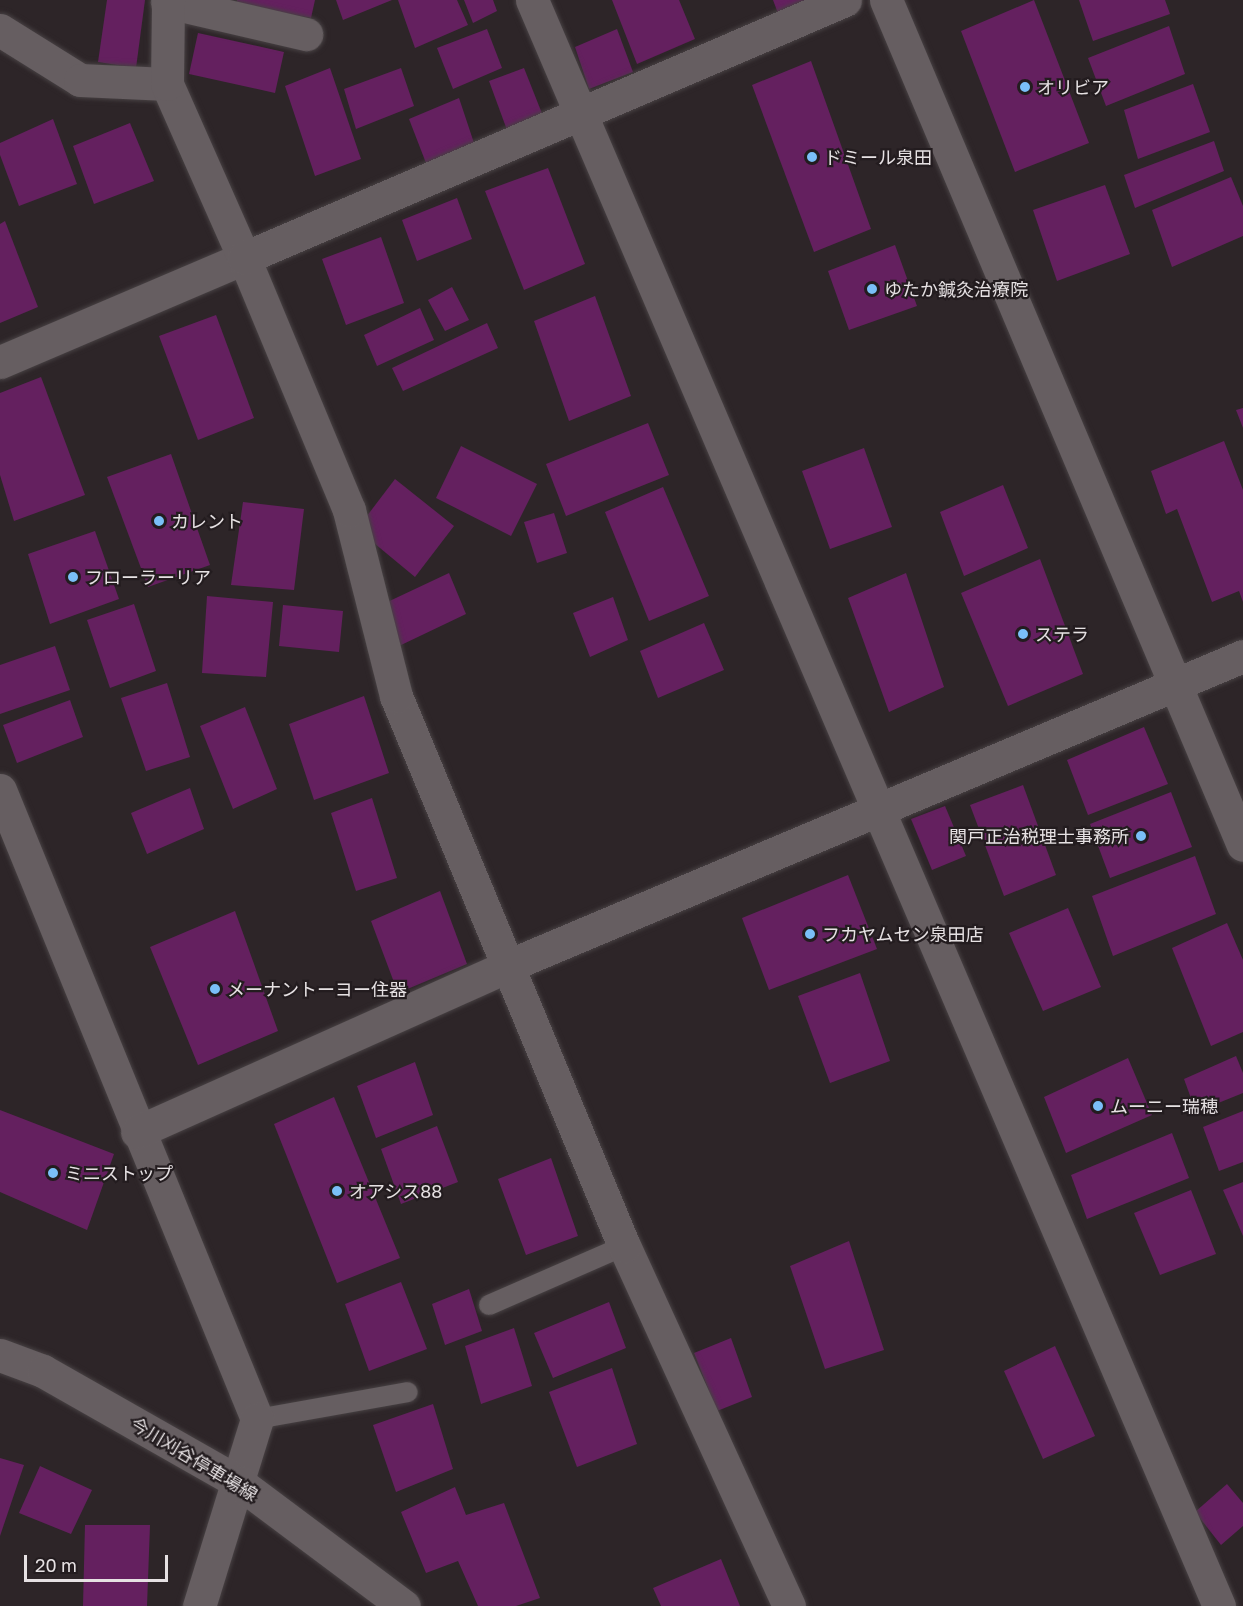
<!DOCTYPE html>
<html>
<head>
<meta charset="utf-8">
<style>
	body { margin:0 }
	#map { position:relative; width:1243px; height:1606px; overflow:hidden; background:#2d2528; font-family:"Golos Text","Noto Sans JP",sans-serif }
	div>[style] { position:absolute }
	.building>* { inset:0; background:#64205f }
	.roads { filter:drop-shadow(0 0 2px #474143) drop-shadow(0 0 2px #474143) }
	.service>* { height:20px; margin:-10px; padding:0 10px; transform-origin:10px; border-radius:10px; background:#665e61 }
	.minor>* { height:33px; margin:-16.5px; padding:0 16.5px; transform-origin:16.5px; border-radius:16.5px; background:#665e61 }
	.secondary>* { height:33px; margin:-16.5px; padding:0 16.5px; transform-origin:16.5px; border-radius:16.5px; background:#665e61 }
	.dots>* { width:16px; height:16px; translate:-50% -50%; box-sizing:border-box; border:3px solid #231c1f; border-radius:50% }
	span { translate:-50% -50%; white-space:nowrap; text-align:center; line-height:1.15; -webkit-text-stroke:4.5px #231c1f; paint-order:stroke }
	.poi-label { font-size:18px; color:#e6e1e3 }
	.left { translate:0 -50%; text-align:left }
	.right { translate:-100% -50%; text-align:right }
	.street-label { font-size:18px; color:#e6e1e3 }
	.scale { position:absolute; left:24px; top:1555px; width:144px; height:27px; box-sizing:border-box; border:3px solid #e6e1e3; border-top:0; padding-left:8px; font-size:18px; line-height:21px; white-space:nowrap; color:#e6e1e3; -webkit-text-stroke:4px #231c1f; paint-order:stroke }
</style>
</head>
<body>
<div id="map">
	<div class="building">
		<i style="clip-path:polygon(107px 0,145px 0,136px 68px,98px 62px)"></i>
		<i style="clip-path:polygon(237px 0,315px 0,311px 18px,237px 4px)"></i>
		<i style="clip-path:polygon(336px 0,392px 0,343px 20px)"></i>
		<i style="clip-path:polygon(398px 0,457px 0,468px 25px,415px 48px)"></i>
		<i style="clip-path:polygon(464px 0,493px 0,497px 11px,473px 23px)"></i>
		<i style="clip-path:polygon(612px 0,679px 0,695px 39px,637px 64px)"></i>
		<i style="clip-path:polygon(773px 0,820px 0,779px 16px)"></i>
		<i style="clip-path:polygon(1034px 0,1089px 143px,1015px 172px,961px 31px)"></i>
		<i style="clip-path:polygon(1079px 0,1165px 0,1170px 14px,1093px 41px)"></i>
		<i style="clip-path:polygon(1169px 26px,1185px 74px,1106px 106px,1088px 58px)"></i>
		<i style="clip-path:polygon(487px 29px,502px 68px,453px 89px,437px 48px)"></i>
		<i style="clip-path:polygon(617px 29px,633px 72px,589px 89px,575px 47px)"></i>
		<i style="clip-path:polygon(198px 33px,284px 52px,275px 93px,189px 74px)"></i>
		<i style="clip-path:polygon(811px 61px,871px 229px,814px 252px,752px 85px)"></i>
		<i style="clip-path:polygon(330px 68px,361px 159px,315px 176px,285px 86px)"></i>
		<i style="clip-path:polygon(401px 68px,414px 106px,356px 129px,344px 89px)"></i>
		<i style="clip-path:polygon(524px 68px,543px 116px,507px 130px,489px 81px)"></i>
		<i style="clip-path:polygon(1193px 84px,1210px 132px,1138px 159px,1124px 110px)"></i>
		<i style="clip-path:polygon(459px 98px,474px 143px,426px 163px,409px 119px)"></i>
		<i style="clip-path:polygon(53px 119px,77px 184px,19px 206px,0 155px,0 143px)"></i>
		<i style="clip-path:polygon(130px 123px,154px 181px,94px 204px,73px 146px)"></i>
		<i style="clip-path:polygon(1214px 141px,1224px 171px,1135px 208px,1124px 175px)"></i>
		<i style="clip-path:polygon(548px 168px,585px 264px,524px 290px,485px 191px)"></i>
		<i style="clip-path:polygon(1231px 177px,1243px 206px,1243px 236px,1172px 267px,1152px 210px)"></i>
		<i style="clip-path:polygon(1105px 185px,1130px 254px,1057px 281px,1033px 210px)"></i>
		<i style="clip-path:polygon(457px 198px,472px 239px,417px 261px,402px 220px)"></i>
		<i style="clip-path:polygon(5px 221px,38px 307px,0 323px,0 224px)"></i>
		<i style="clip-path:polygon(381px 237px,404px 303px,346px 325px,322px 259px)"></i>
		<i style="clip-path:polygon(895px 245px,917px 306px,849px 330px,828px 271px)"></i>
		<i style="clip-path:polygon(452px 287px,469px 320px,445px 331px,428px 300px)"></i>
		<i style="clip-path:polygon(595px 296px,631px 396px,569px 421px,534px 321px)"></i>
		<i style="clip-path:polygon(420px 308px,434px 340px,377px 366px,364px 335px)"></i>
		<i style="clip-path:polygon(216px 315px,254px 418px,198px 440px,159px 336px)"></i>
		<i style="clip-path:polygon(487px 323px,498px 348px,403px 391px,392px 368px)"></i>
		<i style="clip-path:polygon(41px 377px,85px 495px,14px 521px,0 475px,0 393px)"></i>
		<i style="clip-path:polygon(1243px 408px,1243px 428px,1236px 410px)"></i>
		<i style="clip-path:polygon(648px 423px,669px 475px,566px 516px,546px 464px)"></i>
		<i style="clip-path:polygon(1224px 441px,1243px 490px,1243px 602px,1239px 591px,1212px 602px,1177px 509px,1166px 514px,1151px 471px)"></i>
		<i style="clip-path:polygon(461px 446px,537px 484px,511px 536px,436px 498px)"></i>
		<i style="clip-path:polygon(864px 448px,892px 527px,830px 549px,802px 471px)"></i>
		<i style="clip-path:polygon(171px 454px,210px 565px,148px 587px,107px 477px)"></i>
		<i style="clip-path:polygon(395px 479px,454px 526px,415px 577px,357px 529px)"></i>
		<i style="clip-path:polygon(1003px 485px,1028px 548px,964px 576px,940px 512px)"></i>
		<i style="clip-path:polygon(663px 487px,709px 596px,649px 621px,605px 512px)"></i>
		<i style="clip-path:polygon(243px 502px,304px 509px,294px 590px,231px 585px)"></i>
		<i style="clip-path:polygon(554px 513px,567px 553px,537px 563px,524px 522px)"></i>
		<i style="clip-path:polygon(95px 531px,119px 599px,50px 624px,28px 554px)"></i>
		<i style="clip-path:polygon(1040px 559px,1083px 674px,1008px 706px,961px 593px)"></i>
		<i style="clip-path:polygon(449px 573px,466px 614px,399px 646px,381px 605px)"></i>
		<i style="clip-path:polygon(906px 573px,944px 687px,889px 712px,848px 598px)"></i>
		<i style="clip-path:polygon(207px 596px,273px 602px,266px 677px,202px 673px)"></i>
		<i style="clip-path:polygon(613px 597px,628px 640px,590px 657px,573px 613px)"></i>
		<i style="clip-path:polygon(134px 604px,156px 671px,110px 688px,87px 620px)"></i>
		<i style="clip-path:polygon(283px 605px,343px 611px,339px 652px,279px 646px)"></i>
		<i style="clip-path:polygon(704px 623px,724px 670px,658px 698px,640px 651px)"></i>
		<i style="clip-path:polygon(55px 646px,70px 690px,0 714px,0 665px)"></i>
		<i style="clip-path:polygon(167px 683px,190px 757px,146px 771px,121px 698px)"></i>
		<i style="clip-path:polygon(364px 696px,389px 773px,314px 800px,289px 724px)"></i>
		<i style="clip-path:polygon(70px 700px,83px 737px,17px 763px,3px 725px)"></i>
		<i style="clip-path:polygon(245px 707px,277px 789px,233px 809px,200px 726px)"></i>
		<i style="clip-path:polygon(1144px 727px,1168px 784px,1088px 815px,1067px 760px)"></i>
		<i style="clip-path:polygon(1023px 785px,1056px 875px,1004px 896px,970px 805px)"></i>
		<i style="clip-path:polygon(190px 788px,204px 829px,147px 854px,131px 813px)"></i>
		<i style="clip-path:polygon(1171px 792px,1192px 847px,1110px 878px,1090px 824px)"></i>
		<i style="clip-path:polygon(372px 798px,397px 878px,356px 891px,331px 813px)"></i>
		<i style="clip-path:polygon(945px 806px,966px 856px,932px 870px,911px 819px)"></i>
		<i style="clip-path:polygon(1195px 856px,1216px 914px,1113px 956px,1092px 896px)"></i>
		<i style="clip-path:polygon(848px 875px,877px 949px,769px 990px,742px 918px)"></i>
		<i style="clip-path:polygon(440px 891px,467px 964px,398px 993px,371px 921px)"></i>
		<i style="clip-path:polygon(1068px 908px,1101px 987px,1043px 1011px,1009px 933px)"></i>
		<i style="clip-path:polygon(235px 911px,278px 1031px,198px 1065px,150px 947px)"></i>
		<i style="clip-path:polygon(1227px 923px,1243px 960px,1243px 1032px,1211px 1046px,1172px 948px)"></i>
		<i style="clip-path:polygon(860px 973px,890px 1061px,830px 1083px,798px 996px)"></i>
		<i style="clip-path:polygon(1236px 1056px,1243px 1073px,1243px 1093px,1196px 1112px,1184px 1079px)"></i>
		<i style="clip-path:polygon(1128px 1058px,1152px 1115px,1066px 1153px,1044px 1097px)"></i>
		<i style="clip-path:polygon(415px 1062px,433px 1115px,376px 1138px,357px 1086px)"></i>
		<i style="clip-path:polygon(334px 1097px,400px 1258px,337px 1283px,274px 1124px)"></i>
		<i style="clip-path:polygon(0 1110px,114px 1154px,87px 1230px,0 1192px)"></i>
		<i style="clip-path:polygon(1243px 1111px,1243px 1162px,1219px 1171px,1203px 1127px)"></i>
		<i style="clip-path:polygon(437px 1126px,458px 1182px,401px 1204px,381px 1149px)"></i>
		<i style="clip-path:polygon(1172px 1133px,1189px 1178px,1087px 1219px,1071px 1175px)"></i>
		<i style="clip-path:polygon(551px 1158px,578px 1236px,526px 1255px,498px 1179px)"></i>
		<i style="clip-path:polygon(1243px 1182px,1243px 1236px,1223px 1190px)"></i>
		<i style="clip-path:polygon(1191px 1190px,1216px 1254px,1160px 1275px,1134px 1213px)"></i>
		<i style="clip-path:polygon(849px 1241px,884px 1350px,825px 1369px,790px 1266px)"></i>
		<i style="clip-path:polygon(401px 1282px,427px 1349px,369px 1371px,345px 1304px)"></i>
		<i style="clip-path:polygon(469px 1289px,482px 1331px,445px 1345px,432px 1304px)"></i>
		<i style="clip-path:polygon(609px 1302px,626px 1348px,553px 1378px,534px 1333px)"></i>
		<i style="clip-path:polygon(514px 1328px,532px 1386px,481px 1404px,465px 1346px)"></i>
		<i style="clip-path:polygon(731px 1338px,752px 1397px,717px 1411px,694px 1353px)"></i>
		<i style="clip-path:polygon(1055px 1346px,1095px 1436px,1043px 1459px,1004px 1371px)"></i>
		<i style="clip-path:polygon(612px 1368px,637px 1444px,577px 1467px,549px 1392px)"></i>
		<i style="clip-path:polygon(433px 1404px,453px 1469px,396px 1492px,373px 1425px)"></i>
		<i style="clip-path:polygon(0 1458px,24px 1465px,0 1536px)"></i>
		<i style="clip-path:polygon(40px 1466px,92px 1490px,71px 1534px,19px 1513px)"></i>
		<i style="clip-path:polygon(1227px 1484px,1243px 1503px,1243px 1526px,1221px 1545px,1195px 1512px)"></i>
		<i style="clip-path:polygon(455px 1487px,466px 1515px,504px 1503px,540px 1598px,516px 1606px,478px 1606px,458px 1561px,426px 1573px,401px 1512px)"></i>
		<i style="clip-path:polygon(85px 1525px,150px 1525px,147px 1606px,83px 1606px)"></i>
		<i style="clip-path:polygon(721px 1559px,740px 1606px,661px 1606px,653px 1588px)"></i>
	</div>
	<div class="roads">
		<div class="service">
			<i style="left:489px;top:1305px;width:147px;rotate:-23.6deg"></i>
			<i style="left:257px;top:1419px;width:153px;rotate:-10.1deg"></i>
		</div>
		<div class="minor">
			<i style="left:532px;top:0;width:1747px;rotate:66.84deg"></i>
			<i style="left:886px;top:0;width:917px;rotate:67.1deg"></i>
			<i style="left:167px;top:2px;width:143px;rotate:13deg"></i>
			<i style="left:0;top:30px;width:94px;rotate:32deg"></i>
			<i style="left:80px;top:80px;width:87px;rotate:2.6deg"></i>
			<i style="left:0;top:362px;width:265px;rotate:-23.1deg"></i>
			<i style="left:244px;top:258px;width:190px;rotate:-113.9deg"></i>
			<i style="left:167px;top:84px;width:84px;rotate:-89.3deg"></i>
			<i style="left:0;top:790px;width:679px;rotate:67.78deg"></i>
			<i style="left:257px;top:1419px;width:196px;rotate:107.2deg"></i>
			<i style="left:137px;top:1132px;width:409px;rotate:-24.1deg"></i>
			<i style="left:510px;top:965px;width:795px;rotate:-22.86deg"></i>
			<i style="left:789px;top:1606px;width:396px;rotate:-114.6deg"></i>
			<i style="left:624px;top:1246px;width:595px;rotate:-112.52deg"></i>
			<i style="left:396px;top:696px;width:192px;rotate:-104.2deg"></i>
			<i style="left:349px;top:510px;width:273px;rotate:-112.6deg"></i>
			<i style="left:244px;top:258px;width:654px;rotate:-23.23deg"></i>
		</div>
		<div class="secondary">
			<i style="left:0;top:1355px;width:46px;rotate:20.4deg"></i>
			<i style="left:43px;top:1371px;width:224px;rotate:29.6deg"></i>
			<i style="left:238px;top:1482px;width:207px;rotate:36.8deg"></i>
		</div>
	</div>
	<div class="dots">
		<i style="left:1025px;top:87px;background:#7abff8"></i>
		<i style="left:812px;top:157px;background:#7abff8"></i>
		<i style="left:872px;top:289px;background:#7abff8"></i>
		<i style="left:159px;top:521px;background:#7abff8"></i>
		<i style="left:73px;top:577px;background:#7abff8"></i>
		<i style="left:1023px;top:634px;background:#7abff8"></i>
		<i style="left:1141px;top:836px;background:#7abff8"></i>
		<i style="left:810px;top:934px;background:#7abff8"></i>
		<i style="left:215px;top:989px;background:#7abff8"></i>
		<i style="left:1098px;top:1106px;background:#7abff8"></i>
		<i style="left:53px;top:1173px;background:#7abff8"></i>
		<i style="left:337px;top:1191px;background:#7abff8"></i>
	</div>
	<div class="poi-label">
		<span class="left" style="left:1037px;top:87px">オリビア</span>
		<span class="left" style="left:824px;top:157px">ドミール泉田</span>
		<span class="left" style="left:884px;top:289px">ゆたか鍼灸治療院</span>
		<span class="left" style="left:171px;top:521px">カレント</span>
		<span class="left" style="left:85px;top:577px">フローラーリア</span>
		<span class="left" style="left:1035px;top:634px">ステラ</span>
		<span class="right" style="left:1129px;top:836px">関戸正治税理士事務所</span>
		<span class="left" style="left:822px;top:934px">フカヤムセン泉田店</span>
		<span class="left" style="left:227px;top:989px">メーナントーヨー住器</span>
		<span class="left" style="left:1110px;top:1106px">ムーニー瑞穂</span>
		<span class="left" style="left:65px;top:1173px">ミニストップ</span>
		<span class="left" style="left:349px;top:1191px">オアシス88</span>
	</div>
	<div class="street-label">
		<span style="left:194px;top:1459px;rotate:31deg">今川刈谷停車場線</span>
	</div>
	<div class="scale">20 m</div>
</div>
</body>
</html>
